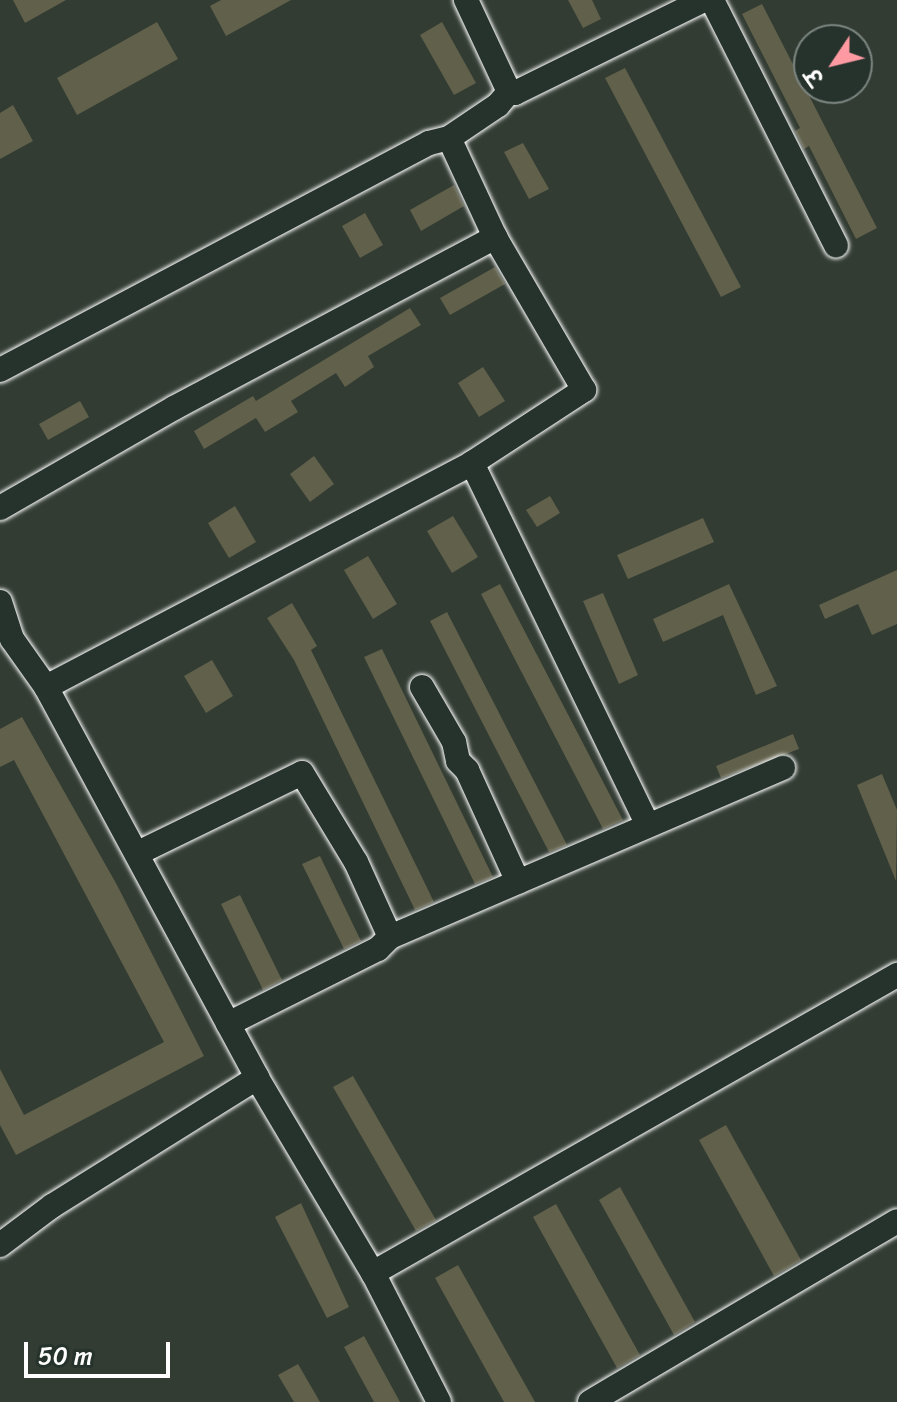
<!DOCTYPE html>
<html>
<head>
<meta charset="utf-8">
<style>
	body { margin:0 }
	#map { position:relative; width:897px; height:1402px; overflow:hidden; background:#323c33; font-family:Sriracha,"Playpen Sans Deva",sans-serif }
	div>[style] { position:absolute }
	.building>* { inset:0; background:#60604b }
	.roads { filter:drop-shadow(0 0 2px #fff) drop-shadow(0 0 2px #fff) }
	.street>* { height:24px; margin:-12px; padding:0 12px; transform-origin:12px; border-radius:12px; background:#26332d }
	span { translate:-50% -50%; white-space:nowrap; text-align:center; line-height:1.15; -webkit-text-stroke:6px #26332d; paint-order:stroke }
	.north { position:absolute; left:793px; top:24px; width:80px; height:80px; box-sizing:border-box; background:#26332d; border:2px solid #7d8581; border-radius:50%; rotate:235deg; font-size:22px; font-weight:700; line-height:32px; text-align:center; color:#fff }
	.north::after { content:''; display:block; margin:auto; width:28px; height:36px; background:#ff9aa2; clip-path:polygon(50% 0,100% 100%,50% 72%,0 100%) }
	.scale { position:absolute; left:24px; top:1342px; width:146px; height:36px; box-sizing:border-box; border:4px solid #fff; border-top:0; padding-left:10px; font-size:24px; line-height:28px; white-space:nowrap; color:#fff; -webkit-text-stroke:6px #26332d; paint-order:stroke }
</style>
</head>
<body>
<div id="map">
	<div class="building">
		<i style="clip-path:polygon(13px 0,66px 0,25px 23px)"></i>
		<i style="clip-path:polygon(221px 0,291px 0,226px 36px,210px 6px)"></i>
		<i style="clip-path:polygon(568px 0,592px 0,601px 19px,583px 28px)"></i>
		<i style="clip-path:polygon(762px 4px,877px 228px,856px 239px,809px 146px,804px 149px,795px 131px,800px 128px,742px 14px)"></i>
		<i style="clip-path:polygon(157px 22px,178px 59px,77px 115px,57px 78px)"></i>
		<i style="clip-path:polygon(442px 22px,476px 83px,454px 95px,420px 35px)"></i>
		<i style="clip-path:polygon(625px 68px,741px 287px,721px 297px,605px 78px)"></i>
		<i style="clip-path:polygon(13px 105px,33px 141px,0 159px,0 113px)"></i>
		<i style="clip-path:polygon(523px 143px,549px 189px,529px 199px,504px 152px)"></i>
		<i style="clip-path:polygon(454px 185px,464px 206px,421px 231px,410px 210px)"></i>
		<i style="clip-path:polygon(365px 213px,383px 245px,360px 258px,342px 226px)"></i>
		<i style="clip-path:polygon(495px 267px,505px 284px,450px 315px,440px 298px)"></i>
		<i style="clip-path:polygon(410px 308px,421px 325px,368px 356px,374px 367px,345px 387px,336px 373px,291px 401px,298px 412px,265px 432px,256px 418px,204px 449px,194px 431px,253px 396px,256px 401px)"></i>
		<i style="clip-path:polygon(483px 367px,505px 401px,479px 417px,458px 383px)"></i>
		<i style="clip-path:polygon(80px 401px,89px 417px,48px 440px,39px 424px)"></i>
		<i style="clip-path:polygon(314px 456px,334px 484px,310px 502px,290px 474px)"></i>
		<i style="clip-path:polygon(550px 496px,560px 513px,537px 527px,526px 510px)"></i>
		<i style="clip-path:polygon(235px 506px,256px 542px,229px 558px,208px 523px)"></i>
		<i style="clip-path:polygon(453px 516px,478px 557px,452px 573px,427px 531px)"></i>
		<i style="clip-path:polygon(703px 518px,714px 542px,628px 579px,617px 555px)"></i>
		<i style="clip-path:polygon(368px 556px,397px 604px,373px 619px,344px 570px)"></i>
		<i style="clip-path:polygon(897px 570px,897px 624px,872px 635px,858px 604px,825px 619px,819px 605px)"></i>
		<i style="clip-path:polygon(500px 584px,623px 820px,614px 824px,603px 829px,481px 594px)"></i>
		<i style="clip-path:polygon(729px 584px,777px 686px,756px 695px,723px 615px,663px 642px,653px 619px)"></i>
		<i style="clip-path:polygon(603px 593px,638px 675px,619px 684px,583px 601px)"></i>
		<i style="clip-path:polygon(292px 603px,317px 646px,311px 650px,434px 902px,415px 910px,294px 660px,267px 618px)"></i>
		<i style="clip-path:polygon(447px 612px,567px 845px,549px 852px,430px 621px)"></i>
		<i style="clip-path:polygon(382px 649px,493px 877px,475px 884px,364px 657px)"></i>
		<i style="clip-path:polygon(212px 660px,233px 696px,206px 713px,184px 676px)"></i>
		<i style="clip-path:polygon(22px 717px,117px 885px,204px 1056px,16px 1155px,0 1125px,0 1069px,24px 1115px,164px 1042px,14px 760px,0 767px,0 729px)"></i>
		<i style="clip-path:polygon(793px 734px,799px 749px,721px 778px,716px 766px)"></i>
		<i style="clip-path:polygon(882px 774px,897px 810px,896px 881px,857px 785px)"></i>
		<i style="clip-path:polygon(320px 856px,361px 941px,344px 949px,302px 864px)"></i>
		<i style="clip-path:polygon(240px 895px,282px 980px,263px 990px,221px 904px)"></i>
		<i style="clip-path:polygon(353px 1076px,436px 1220px,416px 1231px,333px 1087px)"></i>
		<i style="clip-path:polygon(726px 1125px,801px 1260px,774px 1276px,699px 1140px)"></i>
		<i style="clip-path:polygon(620px 1187px,695px 1322px,674px 1335px,599px 1200px)"></i>
		<i style="clip-path:polygon(301px 1203px,349px 1307px,327px 1318px,275px 1217px)"></i>
		<i style="clip-path:polygon(556px 1204px,640px 1355px,617px 1368px,533px 1217px)"></i>
		<i style="clip-path:polygon(458px 1265px,535px 1402px,504px 1402px,435px 1278px)"></i>
		<i style="clip-path:polygon(364px 1336px,400px 1402px,374px 1402px,344px 1347px)"></i>
		<i style="clip-path:polygon(298px 1364px,320px 1402px,294px 1402px,278px 1375px)"></i>
	</div>
	<div class="roads">
		<div class="street">
			<i style="left:466px;top:0;width:102px;rotate:64.9deg"></i>
			<i style="left:509px;top:92px;width:6px;rotate:9deg"></i>
			<i style="left:515px;top:93px;width:211px;rotate:-26.2deg"></i>
			<i style="left:712px;top:0;width:275px;rotate:63.2deg"></i>
			<i style="left:0;top:370px;width:485px;rotate:-27.9deg"></i>
			<i style="left:429px;top:143px;width:21px;rotate:-14deg"></i>
			<i style="left:449px;top:138px;width:59px;rotate:-34deg"></i>
			<i style="left:498px;top:105px;width:17px;rotate:-50deg"></i>
			<i style="left:472px;top:463px;width:400px;rotate:64.1deg"></i>
			<i style="left:0;top:508px;width:201px;rotate:-29.9deg"></i>
			<i style="left:174px;top:408px;width:364px;rotate:-28deg"></i>
			<i style="left:0;top:602px;width:39px;rotate:72deg"></i>
			<i style="left:12px;top:639px;width:59px;rotate:54.7deg"></i>
			<i style="left:46px;top:687px;width:444px;rotate:61.6deg"></i>
			<i style="left:257px;top:1078px;width:227px;rotate:59.3deg"></i>
			<i style="left:373px;top:1273px;width:145px;rotate:62.9deg"></i>
			<i style="left:46px;top:687px;width:481px;rotate:-27.7deg"></i>
			<i style="left:472px;top:463px;width:134px;rotate:-33.1deg"></i>
			<i style="left:584px;top:390px;width:177px;rotate:-120.2deg"></i>
			<i style="left:495px;top:237px;width:109px;rotate:-114.9deg"></i>
			<i style="left:422px;top:687px;width:64px;rotate:59.8deg"></i>
			<i style="left:454px;top:742px;width:19px;rotate:78deg"></i>
			<i style="left:458px;top:761px;width:13px;rotate:45deg"></i>
			<i style="left:467px;top:770px;width:123px;rotate:65.5deg"></i>
			<i style="left:138px;top:853px;width:182px;rotate:-26deg"></i>
			<i style="left:302px;top:773px;width:104px;rotate:58.8deg"></i>
			<i style="left:356px;top:862px;width:82px;rotate:65.6deg"></i>
			<i style="left:228px;top:1024px;width:168px;rotate:-26.6deg"></i>
			<i style="left:378px;top:949px;width:17px;rotate:-45deg"></i>
			<i style="left:390px;top:937px;width:428px;rotate:-23.3deg"></i>
			<i style="left:0;top:1245px;width:65px;rotate:-36.9deg"></i>
			<i style="left:52px;top:1206px;width:242px;rotate:-32deg"></i>
			<i style="left:373px;top:1273px;width:603px;rotate:-29.63deg"></i>
			<i style="left:590px;top:1402px;width:356px;rotate:-30.5deg"></i>
		</div>
	</div>
	<div class="north">उ</div>
	<div class="scale">50 m</div>
</div>
</body>
</html>
